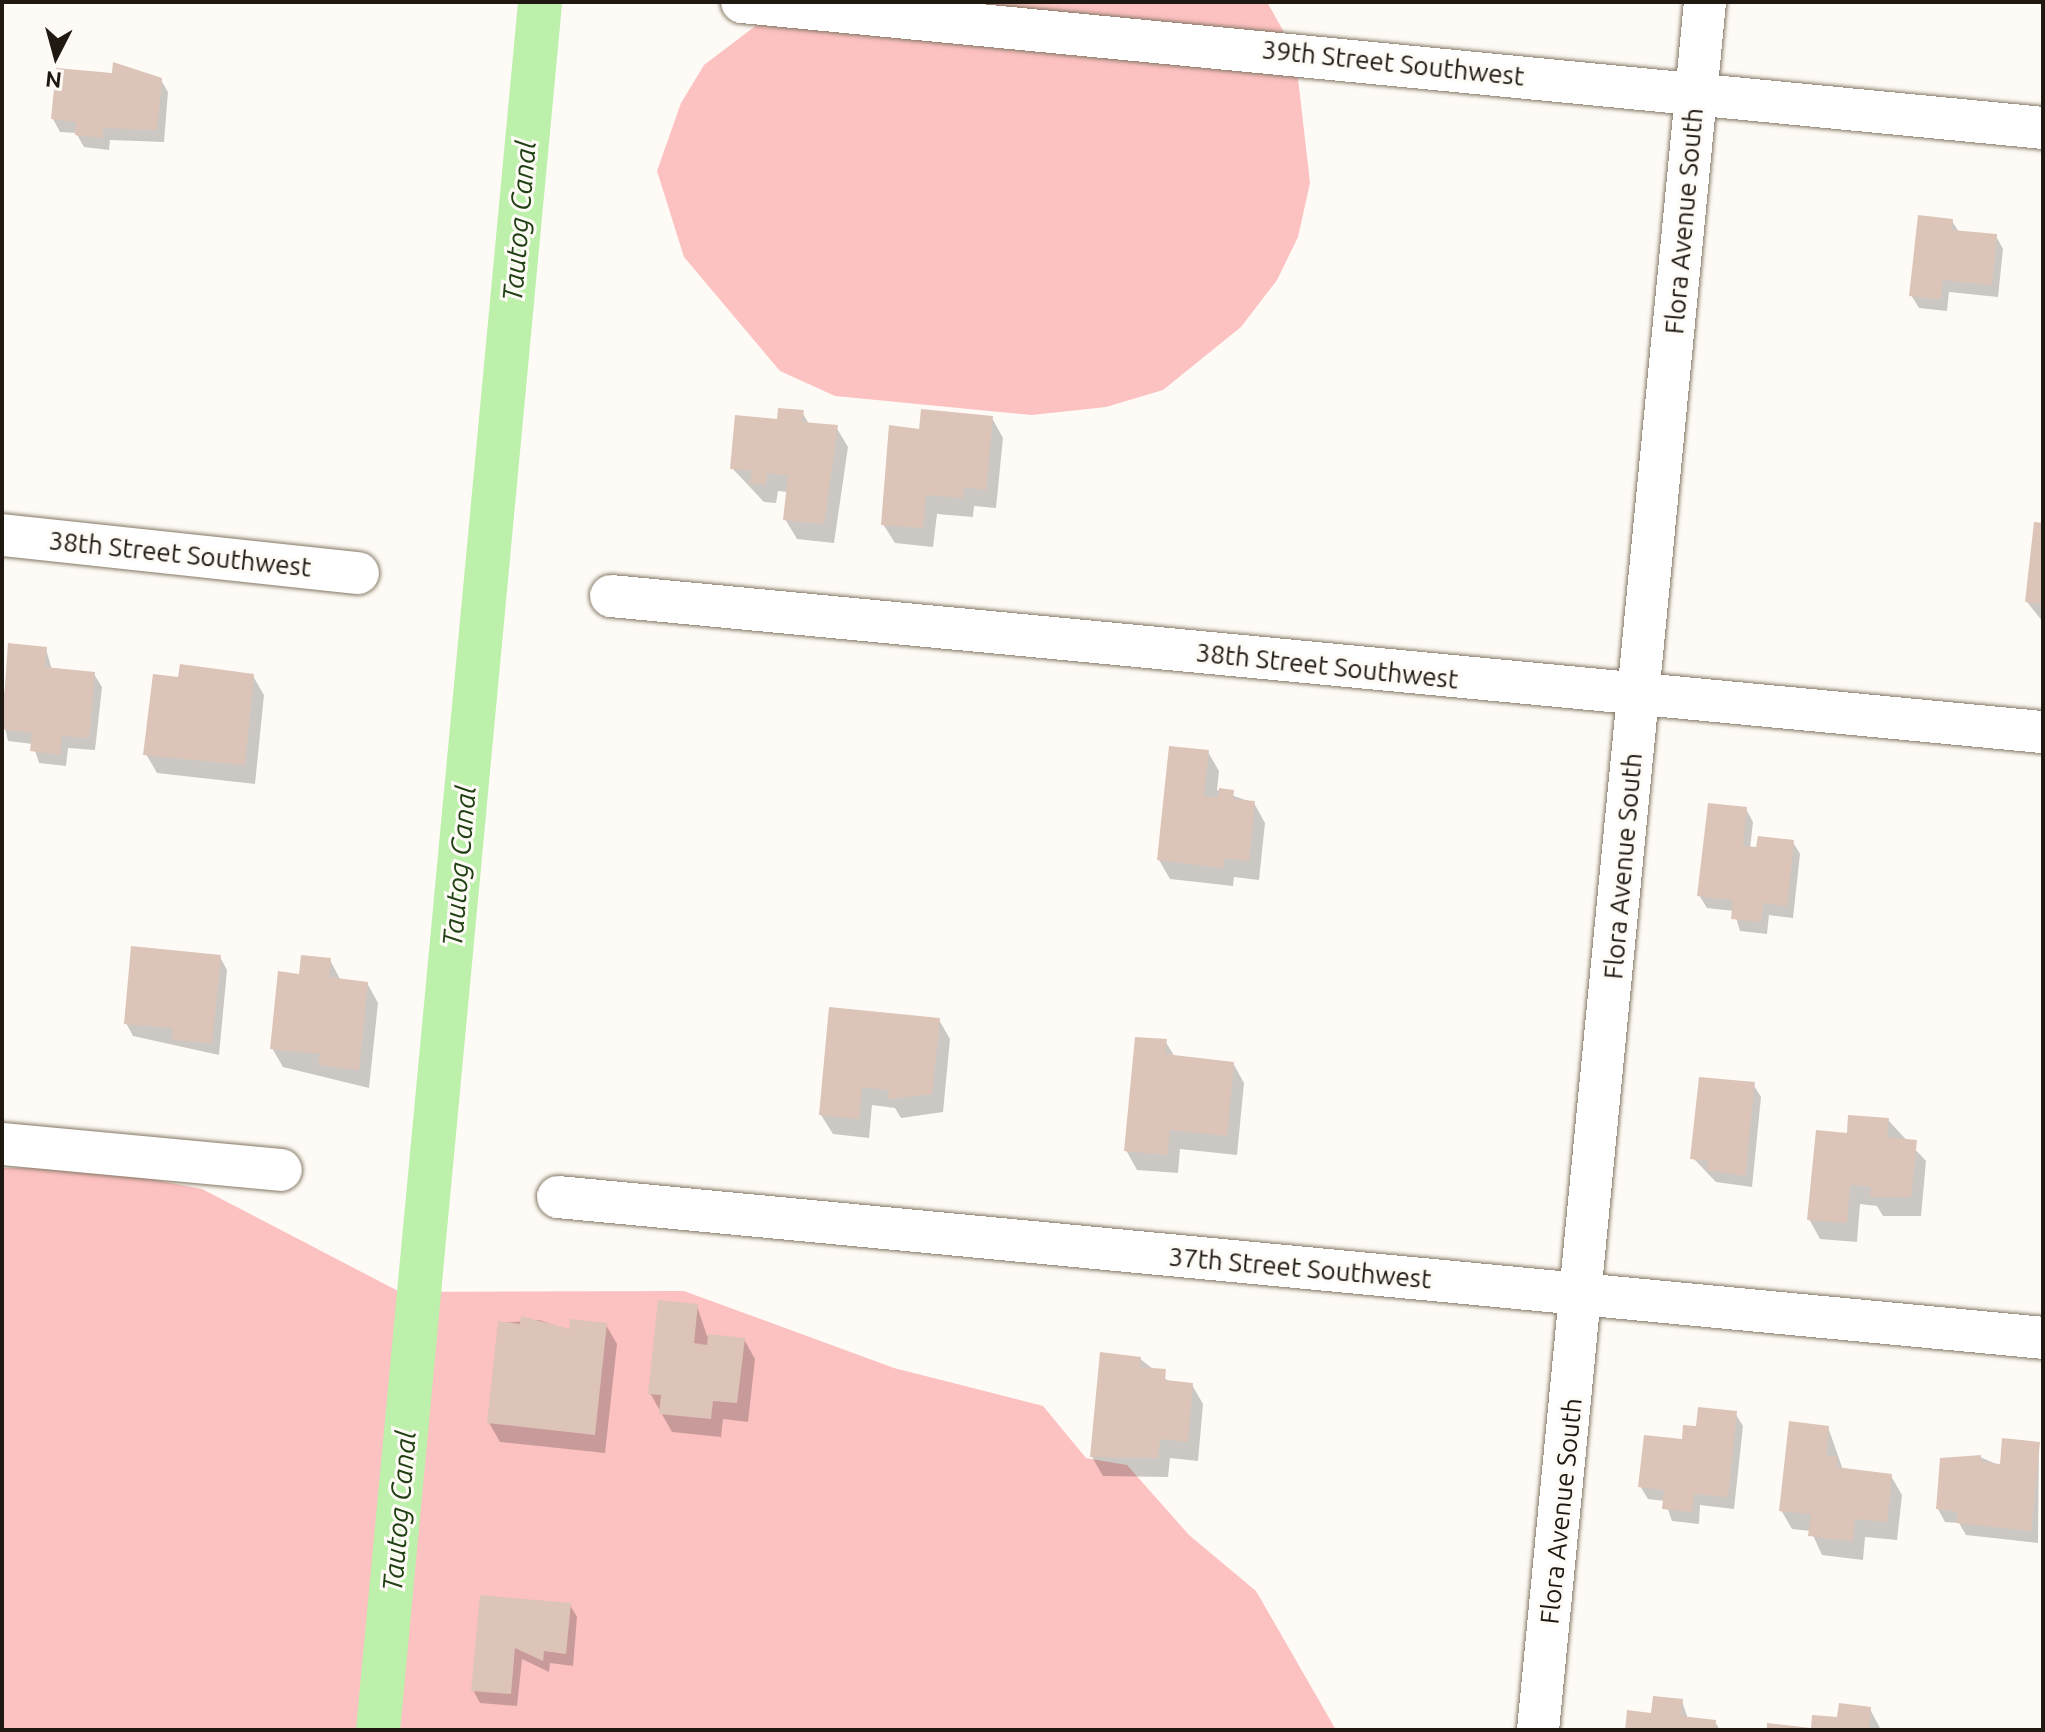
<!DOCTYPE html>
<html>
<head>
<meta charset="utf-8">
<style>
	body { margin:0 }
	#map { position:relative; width:2045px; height:1732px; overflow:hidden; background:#fefbf6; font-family:Ubuntu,sans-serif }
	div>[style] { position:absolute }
	.green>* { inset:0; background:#fcc1c1 }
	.shadow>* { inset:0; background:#0003 }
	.canal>* { height:44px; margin:-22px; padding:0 22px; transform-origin:22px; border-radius:22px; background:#bdf0ab }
	.building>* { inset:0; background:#ddc4b8 }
	.roads { filter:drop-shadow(0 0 2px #847763) drop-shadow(0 0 2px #847763) }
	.street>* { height:42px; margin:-21px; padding:0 21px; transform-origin:21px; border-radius:21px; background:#fff }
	span { translate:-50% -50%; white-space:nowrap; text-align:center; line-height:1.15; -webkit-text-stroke:6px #fefbf6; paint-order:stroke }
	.street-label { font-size:26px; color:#1f1912 }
	.water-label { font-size:28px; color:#214114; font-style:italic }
	.frame { position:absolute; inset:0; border:4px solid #1f1912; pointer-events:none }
	.north { position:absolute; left:16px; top:16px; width:80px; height:80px; -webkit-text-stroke:6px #fefbf6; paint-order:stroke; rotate:186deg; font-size:22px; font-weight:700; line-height:32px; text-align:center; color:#1f1912 }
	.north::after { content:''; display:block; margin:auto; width:28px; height:36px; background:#1f1912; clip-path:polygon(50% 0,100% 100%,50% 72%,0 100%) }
</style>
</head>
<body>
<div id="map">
	<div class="green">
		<i style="clip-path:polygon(787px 2px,1267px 2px,1295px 52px,1310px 183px,1298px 237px,1277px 280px,1241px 327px,1163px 390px,1106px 407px,1032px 415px,835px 396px,780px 371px,684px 257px,657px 171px,681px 103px,704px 65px)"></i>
		<i style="clip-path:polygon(90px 1167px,202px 1189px,400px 1292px,684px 1291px,894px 1368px,1043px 1406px,1086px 1458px,1127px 1465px,1189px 1535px,1256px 1591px,1336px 1730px,2px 1730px,2px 1168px)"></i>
	</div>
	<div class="shadow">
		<i style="clip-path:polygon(115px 64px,161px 80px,168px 92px,164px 142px,110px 140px,109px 150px,84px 147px,76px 133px,60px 132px,53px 119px,113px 75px)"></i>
		<i style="clip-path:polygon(1952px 221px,1959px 232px,1996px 236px,2003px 249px,1998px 297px,1949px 292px,1947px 311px,1919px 308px,1911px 295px)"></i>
		<i style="clip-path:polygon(802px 412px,809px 424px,836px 427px,848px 447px,834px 543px,797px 539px,785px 519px,788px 492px,778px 491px,776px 503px,764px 502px,732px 468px,779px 421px)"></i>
		<i style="clip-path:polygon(992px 418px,1003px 438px,996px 508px,974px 506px,973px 517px,937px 514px,933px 547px,895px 543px,883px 524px)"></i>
		<i style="clip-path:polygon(2043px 525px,2043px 622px,2027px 602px)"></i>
		<i style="clip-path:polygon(10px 645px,46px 649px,52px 670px,94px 674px,102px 687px,95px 750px,68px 748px,66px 766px,39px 763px,33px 744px,8px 741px,2px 714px)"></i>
		<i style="clip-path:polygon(253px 676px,264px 695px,255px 784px,157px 773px,146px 754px,180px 679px)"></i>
		<i style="clip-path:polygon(1208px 752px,1219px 771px,1217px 790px,1254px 803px,1265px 823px,1259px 880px,1234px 877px,1233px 886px,1170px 879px,1159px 860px)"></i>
		<i style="clip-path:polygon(1746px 809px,1753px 822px,1750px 849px,1793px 842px,1800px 854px,1793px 918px,1769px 915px,1767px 934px,1740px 931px,1734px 911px,1707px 908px,1699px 895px)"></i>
		<i style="clip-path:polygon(220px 957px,227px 970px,219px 1055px,133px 1036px,126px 1023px)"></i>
		<i style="clip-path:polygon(330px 960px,341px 981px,367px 983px,378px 1003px,369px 1088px,283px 1067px,272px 1048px,301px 976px)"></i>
		<i style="clip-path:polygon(939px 1020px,950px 1039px,943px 1112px,901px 1118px,895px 1108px,872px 1105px,869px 1138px,833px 1134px,821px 1115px)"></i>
		<i style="clip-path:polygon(1165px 1041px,1175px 1057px,1233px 1063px,1244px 1083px,1237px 1155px,1180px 1149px,1178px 1173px,1137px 1170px,1126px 1150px)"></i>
		<i style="clip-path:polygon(1753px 1084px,1761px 1097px,1752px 1187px,1716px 1182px,1693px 1158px)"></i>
		<i style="clip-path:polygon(1888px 1120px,1926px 1161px,1921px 1216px,1883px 1216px,1877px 1206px,1860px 1204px,1857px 1242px,1820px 1239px,1809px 1219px)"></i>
		<i style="clip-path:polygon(697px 1306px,707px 1336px,744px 1339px,755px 1359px,748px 1422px,723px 1419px,721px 1437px,672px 1432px,650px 1393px)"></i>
		<i style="clip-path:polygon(539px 1320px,571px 1331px,606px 1325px,617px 1344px,605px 1453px,500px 1442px,489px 1423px,500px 1323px)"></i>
		<i style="clip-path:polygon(1139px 1358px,1171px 1383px,1192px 1385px,1203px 1404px,1198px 1461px,1170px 1458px,1168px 1477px,1103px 1476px,1092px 1457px)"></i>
		<i style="clip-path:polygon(1735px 1413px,1743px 1426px,1734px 1509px,1700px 1505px,1699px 1524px,1672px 1521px,1665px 1501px,1648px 1499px,1640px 1486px,1697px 1428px)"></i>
		<i style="clip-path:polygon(1828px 1427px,1843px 1470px,1891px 1476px,1902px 1495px,1897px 1540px,1865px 1537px,1863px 1560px,1822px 1555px,1811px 1531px,1792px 1529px,1781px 1510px)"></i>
		<i style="clip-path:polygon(2039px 1444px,2038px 1543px,1966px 1535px,1959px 1523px,1945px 1522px,1938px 1509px,1980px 1457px,2001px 1466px)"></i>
		<i style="clip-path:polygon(482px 1597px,570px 1605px,577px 1617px,573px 1666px,550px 1663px,549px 1672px,522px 1659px,517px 1706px,480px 1703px,473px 1690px)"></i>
		<i style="clip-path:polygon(1682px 1701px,1688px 1719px,1715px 1722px,1720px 1730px,1627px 1730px)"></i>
		<i style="clip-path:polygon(1870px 1709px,1881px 1730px,1769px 1730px,1813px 1730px)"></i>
	</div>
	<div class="canal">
		<i style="left:378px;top:1730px;width:1736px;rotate:-84.64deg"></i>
	</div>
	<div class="building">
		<i style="clip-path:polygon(113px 62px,162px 78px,157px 130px,103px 128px,103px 138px,75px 135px,76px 122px,51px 119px,56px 68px,112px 73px)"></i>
		<i style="clip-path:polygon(1918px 215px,1953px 219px,1952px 230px,1997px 234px,1992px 285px,1943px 280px,1941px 299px,1909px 296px)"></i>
		<i style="clip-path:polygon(778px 408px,804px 410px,802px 422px,838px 425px,824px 524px,783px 520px,788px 475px,767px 473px,766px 485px,750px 483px,752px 471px,730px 469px,735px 415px,777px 419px)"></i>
		<i style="clip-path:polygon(921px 409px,993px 416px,986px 490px,964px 487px,963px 498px,926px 495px,923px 528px,881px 525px,889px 425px,919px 429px)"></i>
		<i style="clip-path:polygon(2034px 522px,2043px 523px,2043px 604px,2025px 602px)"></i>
		<i style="clip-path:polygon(8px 643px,47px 647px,45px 667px,95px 672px,89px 738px,62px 736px,60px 755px,30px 751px,32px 733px,2px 729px)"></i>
		<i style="clip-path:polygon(180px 664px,254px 674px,245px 765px,143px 755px,153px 674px,178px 677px)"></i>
		<i style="clip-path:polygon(1169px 746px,1209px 750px,1204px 796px,1218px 798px,1219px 788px,1234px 790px,1233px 799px,1255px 801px,1249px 861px,1224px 858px,1223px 868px,1157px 860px)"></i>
		<i style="clip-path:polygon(1708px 803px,1747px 807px,1743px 846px,1756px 847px,1758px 836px,1794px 840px,1787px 906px,1763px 903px,1761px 922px,1731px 919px,1733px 900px,1697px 896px)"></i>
		<i style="clip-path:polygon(131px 946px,221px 955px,212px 1043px,172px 1040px,173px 1028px,124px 1024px)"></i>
		<i style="clip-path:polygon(301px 955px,331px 958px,329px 977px,368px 982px,359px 1070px,318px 1065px,320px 1054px,270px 1049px,278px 971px,299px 974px)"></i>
		<i style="clip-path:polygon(829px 1007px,940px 1018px,932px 1094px,888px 1099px,889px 1090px,862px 1087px,859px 1119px,819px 1115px)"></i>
		<i style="clip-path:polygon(1135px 1037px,1167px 1039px,1165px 1054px,1234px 1062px,1227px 1136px,1170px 1130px,1167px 1155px,1124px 1151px)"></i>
		<i style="clip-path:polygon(1699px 1077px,1755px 1082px,1745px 1176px,1707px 1170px,1708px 1161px,1690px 1159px)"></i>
		<i style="clip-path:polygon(1848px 1115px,1889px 1118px,1887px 1137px,1917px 1140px,1911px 1197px,1870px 1197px,1871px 1187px,1850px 1185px,1847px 1223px,1807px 1220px,1816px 1130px,1847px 1133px)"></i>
		<i style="clip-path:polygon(658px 1300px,698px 1304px,694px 1343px,707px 1345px,708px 1334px,745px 1338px,737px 1403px,713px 1401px,711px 1419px,659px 1414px,661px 1395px,648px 1394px)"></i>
		<i style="clip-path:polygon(521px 1316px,569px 1329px,570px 1319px,607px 1323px,595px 1435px,487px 1423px,498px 1321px,520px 1324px)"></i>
		<i style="clip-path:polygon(1100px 1352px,1141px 1357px,1140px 1367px,1166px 1369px,1165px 1380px,1193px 1383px,1188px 1442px,1160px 1439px,1158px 1458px,1090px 1457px)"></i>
		<i style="clip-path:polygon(1698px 1407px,1737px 1411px,1728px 1497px,1694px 1494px,1692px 1512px,1662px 1509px,1664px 1490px,1638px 1487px,1644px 1435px,1682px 1439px,1683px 1425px,1696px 1426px)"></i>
		<i style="clip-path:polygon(1789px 1421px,1829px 1426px,1826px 1455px,1838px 1457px,1836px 1467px,1892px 1474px,1887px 1522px,1855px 1519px,1853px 1541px,1808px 1536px,1811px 1514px,1779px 1511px)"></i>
		<i style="clip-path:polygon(2002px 1438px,2040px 1442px,2031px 1531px,1956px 1523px,1958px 1512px,1936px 1509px,1940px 1458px,1981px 1455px,1981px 1462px,2000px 1464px)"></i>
		<i style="clip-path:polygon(480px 1595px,571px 1603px,566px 1654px,544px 1651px,543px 1661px,515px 1648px,511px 1694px,471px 1691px)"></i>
		<i style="clip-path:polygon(1653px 1696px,1683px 1699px,1681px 1716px,1716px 1720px,1715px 1730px,1625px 1730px,1627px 1710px,1651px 1713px)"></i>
		<i style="clip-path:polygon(1839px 1703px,1871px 1707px,1869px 1730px,1767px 1730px,1767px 1723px,1811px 1728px,1812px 1715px,1837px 1717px)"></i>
	</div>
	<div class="roads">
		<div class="street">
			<i style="left:742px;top:2px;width:1307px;rotate:5.53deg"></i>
			<i style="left:2px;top:535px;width:358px;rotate:6.1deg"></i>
			<i style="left:611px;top:596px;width:1438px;rotate:5.43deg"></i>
			<i style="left:2px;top:1144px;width:280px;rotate:5.3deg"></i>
			<i style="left:558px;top:1197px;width:1492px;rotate:5.42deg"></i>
			<i style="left:1538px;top:1730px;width:1736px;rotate:-84.48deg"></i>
		</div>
	</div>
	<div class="street-label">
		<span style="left:1393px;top:63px;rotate:6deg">39th Street Southwest</span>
		<span style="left:1684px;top:221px;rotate:-85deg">Flora Avenue South</span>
		<span style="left:180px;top:554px;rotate:6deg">38th Street Southwest</span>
		<span style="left:1327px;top:666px;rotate:6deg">38th Street Southwest</span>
		<span style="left:1623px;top:866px;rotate:-85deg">Flora Avenue South</span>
		<span style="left:1300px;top:1268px;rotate:5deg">37th Street Southwest</span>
		<span style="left:1561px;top:1511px;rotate:-84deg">Flora Avenue South</span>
	</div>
	<div class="water-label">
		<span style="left:519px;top:221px;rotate:-85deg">Tautog Canal</span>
		<span style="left:459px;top:866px;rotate:-85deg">Tautog Canal</span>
		<span style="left:399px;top:1511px;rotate:-85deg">Tautog Canal</span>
	</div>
	<div class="frame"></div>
	<div class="north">N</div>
</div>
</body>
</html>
